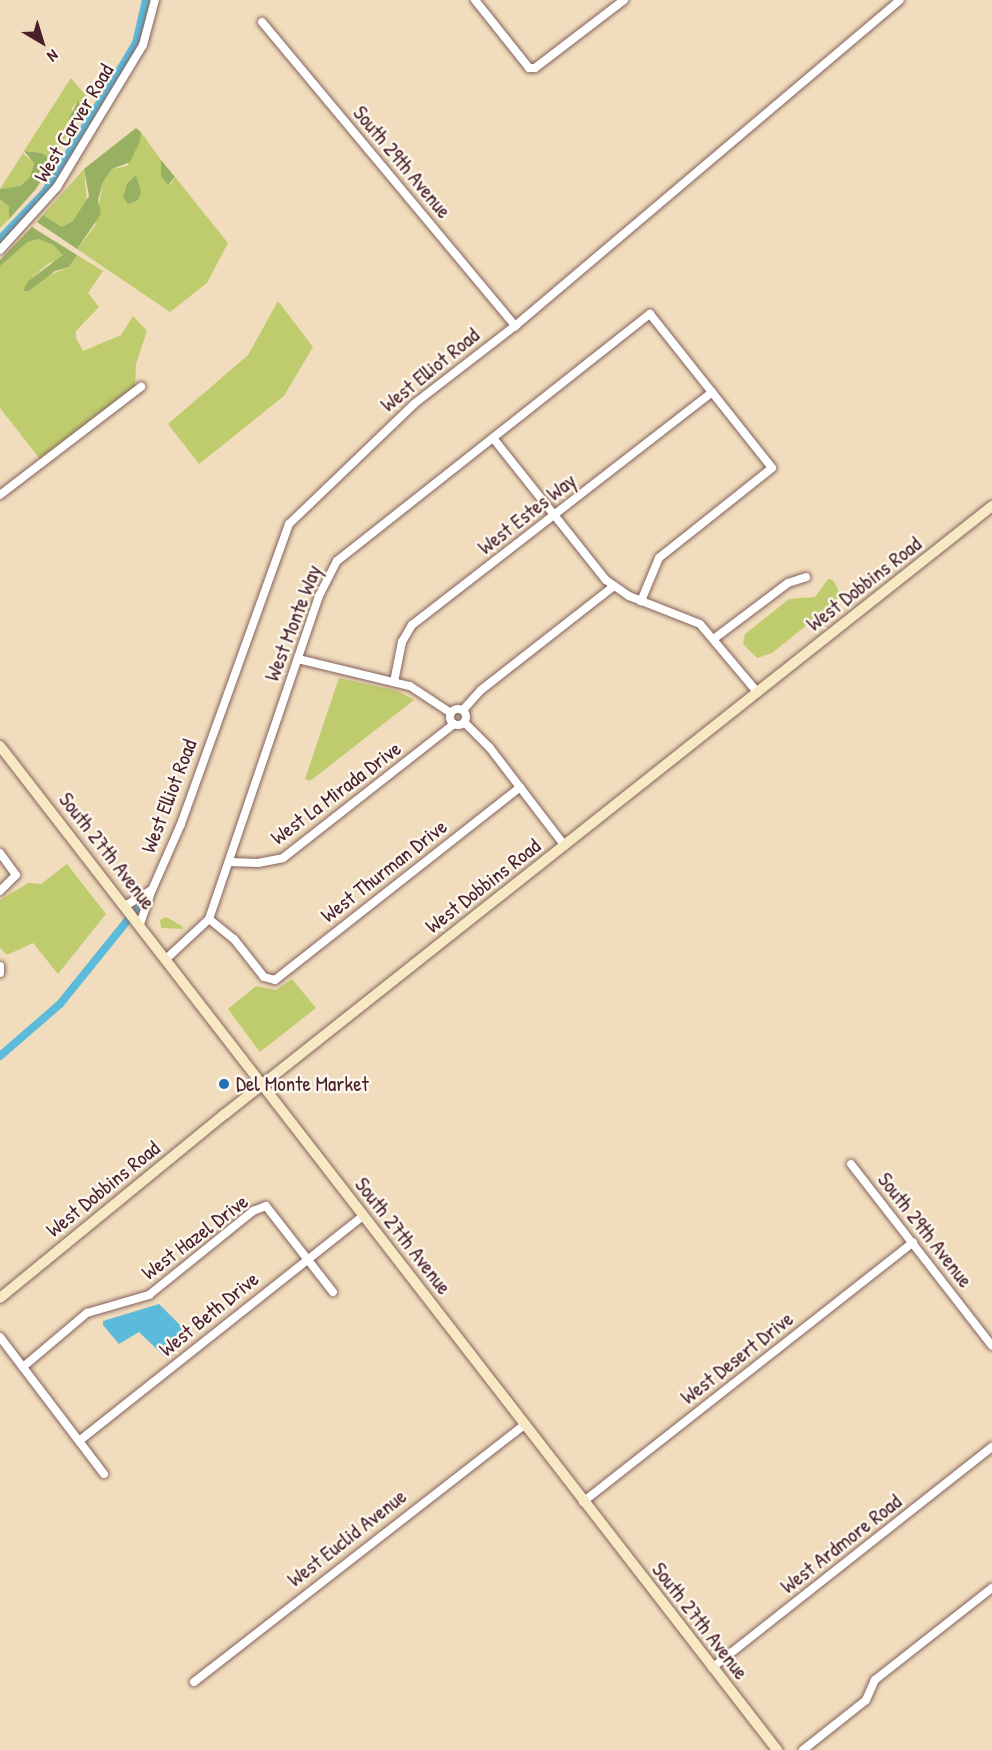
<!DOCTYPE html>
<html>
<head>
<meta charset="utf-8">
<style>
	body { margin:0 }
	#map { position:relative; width:992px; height:1750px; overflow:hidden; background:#f1ddbd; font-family:"Patrick Hand",sans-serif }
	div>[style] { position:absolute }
	.green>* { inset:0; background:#bfcc6e }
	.forest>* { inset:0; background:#97b061 }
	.water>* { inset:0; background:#5cbadb }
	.canal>* { height:8px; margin:-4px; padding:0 4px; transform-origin:4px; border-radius:4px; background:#5cbadb }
	.roads { filter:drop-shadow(0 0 2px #84625e) drop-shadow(0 0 2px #84625e) }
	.street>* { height:8px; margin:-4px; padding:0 4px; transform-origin:4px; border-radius:4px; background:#fff }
	.street>.ring { margin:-4px; padding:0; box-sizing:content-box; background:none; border:8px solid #fff; border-radius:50% }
	.secondary>* { height:10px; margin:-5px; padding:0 5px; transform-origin:5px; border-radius:5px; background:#f7e9c3 }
	.dots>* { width:16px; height:16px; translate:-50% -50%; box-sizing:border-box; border:3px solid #fbf7ec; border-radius:50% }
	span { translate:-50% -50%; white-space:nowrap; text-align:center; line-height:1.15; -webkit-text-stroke:5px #fbf7ec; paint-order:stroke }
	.street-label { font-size:21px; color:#4a1f2b }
	.poi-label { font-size:21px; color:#4a1f2b }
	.left { translate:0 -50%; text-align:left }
	.north { position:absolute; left:12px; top:12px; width:60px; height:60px; -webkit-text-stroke:4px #fbf7ec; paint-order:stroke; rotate:142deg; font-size:16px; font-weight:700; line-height:24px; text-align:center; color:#4a1f2b }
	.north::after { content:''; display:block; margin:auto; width:21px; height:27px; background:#4a1f2b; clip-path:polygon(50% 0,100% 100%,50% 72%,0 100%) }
</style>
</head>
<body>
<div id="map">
	<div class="green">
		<i style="clip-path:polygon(71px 78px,89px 99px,83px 108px,78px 101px,72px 108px,71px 128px,53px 161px,42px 153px,24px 151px)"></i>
		<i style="clip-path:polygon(141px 132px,161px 160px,161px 176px,171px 184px,175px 177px,228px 243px,207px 283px,170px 312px,77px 249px,95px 226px,103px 182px,112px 169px,127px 166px)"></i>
		<i style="clip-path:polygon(23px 153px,34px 163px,30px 177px,20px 186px,0 189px)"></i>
		<i style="clip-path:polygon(84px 169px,87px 202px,73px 221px,62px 227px,43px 215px)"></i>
		<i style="clip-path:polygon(0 199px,9px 207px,9px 219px,0 228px)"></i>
		<i style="clip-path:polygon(38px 239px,53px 245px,63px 254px,62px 259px,49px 263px,28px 281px,29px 291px,43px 278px,69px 267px,77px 255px,103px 271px,88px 293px,99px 307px,76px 331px,76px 338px,83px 351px,121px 335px,133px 316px,147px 331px,136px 364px,135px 389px,40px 459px,0 408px,0 266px,28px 242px)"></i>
		<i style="clip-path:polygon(278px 301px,313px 347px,284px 396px,199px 464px,168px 424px,248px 355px)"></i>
		<i style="clip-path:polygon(828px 579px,833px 580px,842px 597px,772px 653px,757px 658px,743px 644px,745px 634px,789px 599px,815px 597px)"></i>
		<i style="clip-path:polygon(339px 678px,398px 691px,414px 700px,310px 781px,305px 779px)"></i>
		<i style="clip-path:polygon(67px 864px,106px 914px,58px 974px,33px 943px,7px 955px,0 948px,0 900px,28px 883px,41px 884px)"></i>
		<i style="clip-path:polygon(166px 917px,182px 926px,183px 929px,161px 928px,160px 920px)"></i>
		<i style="clip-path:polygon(292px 979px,316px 1008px,260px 1052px,228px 1009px,256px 986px,276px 990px)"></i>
	</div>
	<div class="forest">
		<i style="clip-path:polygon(78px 101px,83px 108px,71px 128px,69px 118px)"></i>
		<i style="clip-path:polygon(136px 128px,141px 132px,140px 141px,130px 162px,112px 169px,103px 182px,98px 200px,101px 214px,77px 249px,37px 222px,43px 215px,62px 227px,73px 221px,89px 196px,84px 169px)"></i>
		<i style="clip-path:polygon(24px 151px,42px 153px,53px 161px,36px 189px,9px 219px,9px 207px,0 199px,0 189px,20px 186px,30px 177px,34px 163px)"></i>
		<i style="clip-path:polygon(161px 160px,175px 177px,168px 185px,161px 176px)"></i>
		<i style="clip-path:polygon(136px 175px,141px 192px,138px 200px,128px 204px,123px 197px,127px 184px)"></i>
		<i style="clip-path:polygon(32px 227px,77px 255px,69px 267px,55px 271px,29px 291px,23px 291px,28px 281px,63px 255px,53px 245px,38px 239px,28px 242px,0 266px,0 260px)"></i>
	</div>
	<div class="water">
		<i style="clip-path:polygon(159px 1304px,189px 1334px,165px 1357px,139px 1332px,119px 1344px,103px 1325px,103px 1321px)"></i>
	</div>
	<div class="canal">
		<i style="left:0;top:239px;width:65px;rotate:-46.2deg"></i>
		<i style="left:45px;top:192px;width:145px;rotate:-58.5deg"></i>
		<i style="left:121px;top:68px;width:29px;rotate:-59deg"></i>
		<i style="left:136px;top:43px;width:44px;rotate:-76.9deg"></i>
		<i style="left:0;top:1056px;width:79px;rotate:-40.9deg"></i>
		<i style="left:60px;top:1004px;width:126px;rotate:-51.1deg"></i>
	</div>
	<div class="roads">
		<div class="street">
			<i style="left:475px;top:0;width:87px;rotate:51.5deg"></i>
			<i style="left:529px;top:68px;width:6px"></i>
			<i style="left:535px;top:68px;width:112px;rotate:-37.4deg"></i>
			<i style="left:262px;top:22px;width:396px;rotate:50.2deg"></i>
			<i style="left:0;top:250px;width:85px;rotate:-47.9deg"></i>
			<i style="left:57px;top:187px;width:166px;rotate:-58.8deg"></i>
			<i style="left:143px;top:45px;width:47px;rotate:-75.1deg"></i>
			<i style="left:493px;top:438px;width:181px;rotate:51.5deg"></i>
			<i style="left:606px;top:580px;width:28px;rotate:35deg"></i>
			<i style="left:629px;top:596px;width:76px;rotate:21.5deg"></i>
			<i style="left:700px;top:624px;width:90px;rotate:50deg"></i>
			<i style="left:0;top:495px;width:178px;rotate:-37.5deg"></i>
			<i style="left:715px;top:638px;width:91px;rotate:-37deg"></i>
			<i style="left:788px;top:583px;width:19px;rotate:-18deg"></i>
			<i style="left:298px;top:659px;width:115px;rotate:13.6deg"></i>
			<i style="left:410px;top:686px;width:49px;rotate:33.4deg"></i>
			<i style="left:394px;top:682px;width:41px;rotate:-78.7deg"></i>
			<i style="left:402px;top:642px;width:20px;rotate:-60deg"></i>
			<i style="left:412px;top:625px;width:380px;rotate:-37.8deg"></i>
			<i class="ring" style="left:450px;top:709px;width:8px;height:8px"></i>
			<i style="left:463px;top:710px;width:27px;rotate:-48deg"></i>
			<i style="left:481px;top:690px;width:169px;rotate:-38deg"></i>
			<i style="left:464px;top:722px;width:37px;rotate:45deg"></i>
			<i style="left:490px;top:748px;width:123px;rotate:52.6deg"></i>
			<i style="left:0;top:853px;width:27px;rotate:54deg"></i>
			<i style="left:16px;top:875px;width:23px;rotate:135deg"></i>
			<i style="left:229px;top:862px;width:29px;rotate:2deg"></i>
			<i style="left:258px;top:863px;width:25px;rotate:-11deg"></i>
			<i style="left:283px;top:858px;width:217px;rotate:-38.1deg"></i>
			<i style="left:125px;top:906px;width:31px;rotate:-31deg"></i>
			<i style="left:152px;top:890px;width:72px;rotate:-66.3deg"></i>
			<i style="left:181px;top:824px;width:319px;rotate:-70.2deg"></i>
			<i style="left:289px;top:524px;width:173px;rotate:-43.8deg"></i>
			<i style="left:414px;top:404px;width:128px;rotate:-37.7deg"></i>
			<i style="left:515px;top:326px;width:504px;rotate:-40.26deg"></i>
			<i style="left:209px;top:919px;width:32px;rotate:39deg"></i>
			<i style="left:234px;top:939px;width:48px;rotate:51.7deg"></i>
			<i style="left:264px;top:977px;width:11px;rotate:15deg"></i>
			<i style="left:275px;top:980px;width:312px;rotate:-38.2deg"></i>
			<i style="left:140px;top:924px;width:34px;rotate:-71deg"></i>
			<i style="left:166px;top:959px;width:59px;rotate:-42.9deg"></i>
			<i style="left:209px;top:919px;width:341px;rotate:-71.2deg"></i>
			<i style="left:319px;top:596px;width:39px;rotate:-63deg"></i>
			<i style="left:337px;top:561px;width:399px;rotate:-38.3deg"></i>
			<i style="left:650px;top:314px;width:196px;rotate:51.6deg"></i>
			<i style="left:772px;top:468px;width:144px;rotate:141.5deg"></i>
			<i style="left:659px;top:558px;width:47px;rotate:112.7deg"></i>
			<i style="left:0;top:966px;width:7px;rotate:90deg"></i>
			<i style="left:851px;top:1164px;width:230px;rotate:52.2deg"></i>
			<i style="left:0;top:1337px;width:172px;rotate:52.8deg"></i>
			<i style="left:23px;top:1367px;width:84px;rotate:-40.2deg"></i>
			<i style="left:87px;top:1313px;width:65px;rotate:-16.2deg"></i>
			<i style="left:149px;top:1295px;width:134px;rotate:-38.9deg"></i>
			<i style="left:253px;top:1211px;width:14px;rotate:-21deg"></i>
			<i style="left:266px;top:1206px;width:109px;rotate:52.1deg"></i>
			<i style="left:79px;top:1441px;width:362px;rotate:-38.4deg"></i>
			<i style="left:583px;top:1502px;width:420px;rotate:-38.2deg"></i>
			<i style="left:712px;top:1668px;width:357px;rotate:-38.3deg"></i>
			<i style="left:194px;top:1682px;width:418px;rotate:-37.9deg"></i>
			<i style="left:803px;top:1750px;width:80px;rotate:-38.4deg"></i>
			<i style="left:866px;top:1700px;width:22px;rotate:-66deg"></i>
			<i style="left:875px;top:1680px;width:149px;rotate:-38.2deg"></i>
		</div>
		<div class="secondary">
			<i style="left:0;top:746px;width:1270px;rotate:52.26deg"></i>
			<i style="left:0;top:1298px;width:291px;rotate:-39.3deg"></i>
			<i style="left:225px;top:1114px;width:979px;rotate:-38.4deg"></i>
		</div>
	</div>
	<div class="dots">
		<i style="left:224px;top:1084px;background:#1f6fb2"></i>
	</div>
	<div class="street-label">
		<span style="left:74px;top:123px;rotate:-59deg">West Carver Road</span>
		<span style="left:402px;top:162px;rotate:50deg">South 29th Avenue</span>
		<span style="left:430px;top:370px;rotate:-39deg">West Elliot Road</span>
		<span style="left:527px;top:514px;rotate:-38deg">West Estes Way</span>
		<span style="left:864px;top:584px;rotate:-38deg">West Dobbins Road</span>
		<span style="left:293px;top:623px;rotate:-69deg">West Monte Way</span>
		<span style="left:336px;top:793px;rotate:-37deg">West La Mirada Drive</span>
		<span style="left:169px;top:796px;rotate:-69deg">West Elliot Road</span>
		<span style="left:107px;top:851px;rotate:52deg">South 27th Avenue</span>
		<span style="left:384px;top:871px;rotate:-38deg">West Thurman Drive</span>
		<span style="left:483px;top:886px;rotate:-38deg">West Dobbins Road</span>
		<span style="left:103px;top:1189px;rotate:-39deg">West Dobbins Road</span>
		<span style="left:925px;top:1230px;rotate:52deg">South 29th Avenue</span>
		<span style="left:403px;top:1236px;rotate:52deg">South 27th Avenue</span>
		<span style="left:195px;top:1237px;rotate:-37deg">West Hazel Drive</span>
		<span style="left:209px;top:1314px;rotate:-39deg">West Beth Drive</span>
		<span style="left:737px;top:1358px;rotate:-38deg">West Desert Drive</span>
		<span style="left:347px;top:1538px;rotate:-38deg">West Euclid Avenue</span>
		<span style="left:841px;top:1544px;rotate:-38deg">West Ardmore Road</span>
		<span style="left:700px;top:1621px;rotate:52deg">South 27th Avenue</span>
	</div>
	<div class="poi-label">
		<span class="left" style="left:236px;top:1084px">Del Monte Market</span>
	</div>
	<div class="north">N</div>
</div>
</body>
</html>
